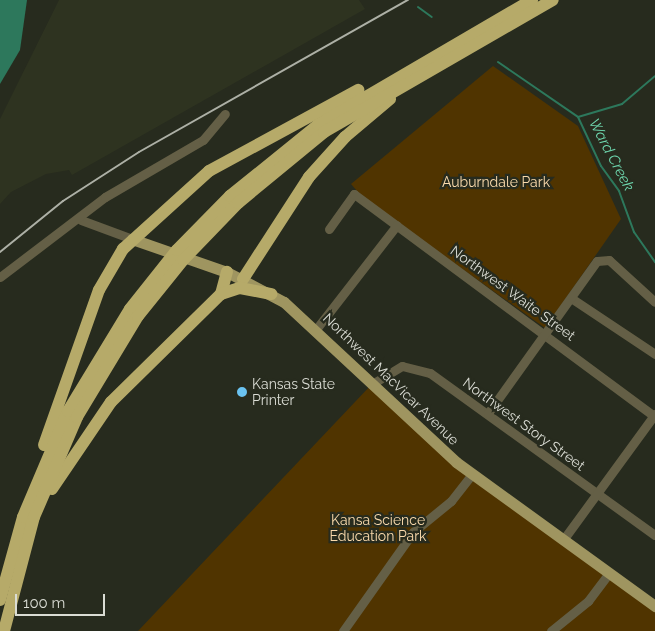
<!DOCTYPE html>
<html>
<head>
<meta charset="utf-8">
<style>
	body { margin:0 }
	#map { position:relative; width:655px; height:631px; overflow:hidden; background:#272b1e; font-family:Raleway,sans-serif }
	div>[style] { position:absolute }
	.built>* { inset:0; background:#2e3320 }
	.green>* { inset:0; background:#503400 }
	.water>* { inset:0; background:#2d785c }
	.stream>* { height:2px; margin:-1px; padding:0 1px; transform-origin:1px; border-radius:1px; background:#2d785c }
	.minor>* { height:9px; margin:-4.5px; padding:0 4.5px; transform-origin:4.5px; border-radius:4.5px; background:#645f46 }
	.major>* { height:11px; margin:-5.5px; padding:0 5.5px; transform-origin:5.5px; border-radius:5.5px; background:#9f9560 }
	.highway>* { height:12px; margin:-6px; padding:0 6px; transform-origin:6px; border-radius:6px; background:#b6aa69 }
	.rail>* { height:2px; margin:-1px; padding:0 1px; transform-origin:1px; border-radius:1px; background:#adb0a6 }
	.dots>* { width:14px; height:14px; translate:-50% -50%; box-sizing:border-box; border:2px solid #272b1e; border-radius:50% }
	span { translate:-50% -50%; white-space:nowrap; text-align:center; line-height:1.15; -webkit-text-stroke:4.5px #272b1e; paint-order:stroke }
	.park-label { font-size:14px; color:#fadaac }
	.street-label { font-size:14px; color:#dadcd4 }
	.poi-label { font-size:14px; color:#dadcd4 }
	.left { translate:0 -50%; text-align:left }
	.water-label { font-size:15px; color:#6ed7ae; font-style:italic }
	.scale { position:absolute; left:15px; top:594px; width:90px; height:22px; box-sizing:border-box; border:2px solid #dadcd4; border-top:0; padding-left:6px; font-size:15px; line-height:18px; white-space:nowrap; color:#dadcd4; -webkit-text-stroke:4px #272b1e; paint-order:stroke }
</style>
</head>
<body>
<div id="map">
	<div class="built">
		<i style="clip-path:polygon(59px 0,359px 0,365px 9px,72px 175px,69px 170px,46px 174px,11px 192px,0 204px,0 119px)"></i>
	</div>
	<div class="green">
		<i style="clip-path:polygon(493px 66px,578px 126px,621px 219px,545px 328px,363px 198px,351px 184px)"></i>
		<i style="clip-path:polygon(372px 384px,472px 474px,655px 607px,655px 631px,138px 631px)"></i>
	</div>
	<div class="water">
		<i style="clip-path:polygon(0 0,27px 0,20px 50px,0 84px)"></i>
	</div>
	<div class="stream">
		<i style="left:418px;top:7px;width:17px;rotate:36deg"></i>
		<i style="left:498px;top:62px;width:97px;rotate:34.5deg"></i>
		<i style="left:578px;top:117px;width:54px;rotate:64.9deg"></i>
		<i style="left:601px;top:166px;width:31px;rotate:54deg"></i>
		<i style="left:619px;top:191px;width:44px;rotate:69.9deg"></i>
		<i style="left:634px;top:232px;width:37px;rotate:55deg"></i>
		<i style="left:578px;top:117px;width:46px;rotate:-16.5deg"></i>
		<i style="left:622px;top:104px;width:43px;rotate:-40.3deg"></i>
	</div>
	<div class="minor">
		<i style="left:81px;top:220px;width:54px;rotate:20.4deg"></i>
		<i style="left:329px;top:229px;width:43px;rotate:-54.5deg"></i>
		<i style="left:354px;top:194px;width:372px;rotate:36.5deg"></i>
		<i style="left:0;top:277px;width:132px;rotate:-37.3deg"></i>
		<i style="left:105px;top:197px;width:113px;rotate:-30.2deg"></i>
		<i style="left:203px;top:140px;width:34px;rotate:-50deg"></i>
		<i style="left:571px;top:298px;width:101px;rotate:33.7deg"></i>
		<i style="left:317px;top:328px;width:130px;rotate:-52.2deg"></i>
		<i style="left:372px;top:384px;width:35px;rotate:-31deg"></i>
		<i style="left:402px;top:366px;width:29px;rotate:14deg"></i>
		<i style="left:430px;top:373px;width:277px;rotate:35.8deg"></i>
		<i style="left:488px;top:413px;width:187px;rotate:-54.4deg"></i>
		<i style="left:597px;top:261px;width:12px;rotate:-5deg"></i>
		<i style="left:609px;top:260px;width:62px;rotate:42.4deg"></i>
		<i style="left:563px;top:540px;width:156px;rotate:-53.9deg"></i>
		<i style="left:343px;top:631px;width:121px;rotate:-54.7deg"></i>
		<i style="left:413px;top:532px;width:49px;rotate:-39.2deg"></i>
		<i style="left:451px;top:501px;width:34px;rotate:-52deg"></i>
		<i style="left:551px;top:631px;width:48px;rotate:-39deg"></i>
		<i style="left:588px;top:601px;width:35px;rotate:-53deg"></i>
	</div>
	<div class="major">
		<i style="left:132px;top:239px;width:101px;rotate:19.2deg"></i>
		<i style="left:227px;top:272px;width:64px;rotate:27.8deg"></i>
		<i style="left:284px;top:302px;width:235px;rotate:42.9deg"></i>
		<i style="left:456px;top:462px;width:246px;rotate:35.9deg"></i>
	</div>
	<div class="highway">
		<i style="left:243px;top:279px;width:121px;rotate:-57.1deg"></i>
		<i style="left:309px;top:177px;width:54px;rotate:-48deg"></i>
		<i style="left:345px;top:137px;width:59px;rotate:-40.2deg"></i>
		<i style="left:221px;top:294px;width:23px;rotate:-75deg"></i>
		<i style="left:44px;top:445px;width:164px;rotate:-70.5deg"></i>
		<i style="left:99px;top:290px;width:48px;rotate:-59.7deg"></i>
		<i style="left:123px;top:249px;width:116px;rotate:-42.2deg"></i>
		<i style="left:209px;top:171px;width:170px;rotate:-28.5deg"></i>
		<i style="left:52px;top:489px;width:105px;rotate:-55.9deg"></i>
		<i style="left:111px;top:402px;width:154px;rotate:-44.5deg"></i>
		<i style="left:221px;top:294px;width:20px;rotate:-18deg"></i>
		<i style="left:240px;top:288px;width:32px;rotate:11deg"></i>
		<i style="left:0;top:600px;width:86px;rotate:-74.5deg"></i>
		<i style="left:23px;top:517px;width:115px;rotate:-67deg"></i>
		<i style="left:68px;top:411px;width:119px;rotate:-58.7deg"></i>
		<i style="left:130px;top:309px;width:75px;rotate:-51.5deg"></i>
		<i style="left:177px;top:250px;width:76px;rotate:-45.5deg"></i>
		<i style="left:230px;top:196px;width:113px;rotate:-38.9deg"></i>
		<i style="left:318px;top:125px;width:248px;rotate:-30.3deg"></i>
		<i style="left:4px;top:631px;width:118px;rotate:-75.3deg"></i>
		<i style="left:34px;top:517px;width:109px;rotate:-66.7deg"></i>
		<i style="left:77px;top:417px;width:118px;rotate:-58.9deg"></i>
		<i style="left:138px;top:316px;width:72px;rotate:-51.2deg"></i>
		<i style="left:183px;top:260px;width:79px;rotate:-46deg"></i>
		<i style="left:238px;top:203px;width:112px;rotate:-39.5deg"></i>
		<i style="left:324px;top:132px;width:264px;rotate:-30deg"></i>
	</div>
	<div class="rail">
		<i style="left:0;top:252px;width:81px;rotate:-39deg"></i>
		<i style="left:63px;top:201px;width:90px;rotate:-32.8deg"></i>
		<i style="left:139px;top:152px;width:309px;rotate:-29.5deg"></i>
	</div>
	<div class="dots">
		<i style="left:242px;top:392px;background:#6ac3f1"></i>
	</div>
	<div class="park-label">
		<span style="left:496px;top:182px">Auburndale Park</span>
		<span style="left:378px;top:528px">Kansa Science<br>Education Park</span>
	</div>
	<div class="street-label">
		<span style="left:513px;top:293px;rotate:36deg">Northwest Waite Street</span>
		<span style="left:391px;top:379px;rotate:44deg">Northwest MacVicar Avenue</span>
		<span style="left:524px;top:424px;rotate:36deg">Northwest Story Street</span>
	</div>
	<div class="poi-label">
		<span class="left" style="left:252px;top:392px">Kansas State<br>Printer</span>
	</div>
	<div class="water-label">
		<span style="left:611px;top:155px;rotate:62deg">Ward Creek</span>
	</div>
	<div class="scale">100 m</div>
</div>
</body>
</html>
